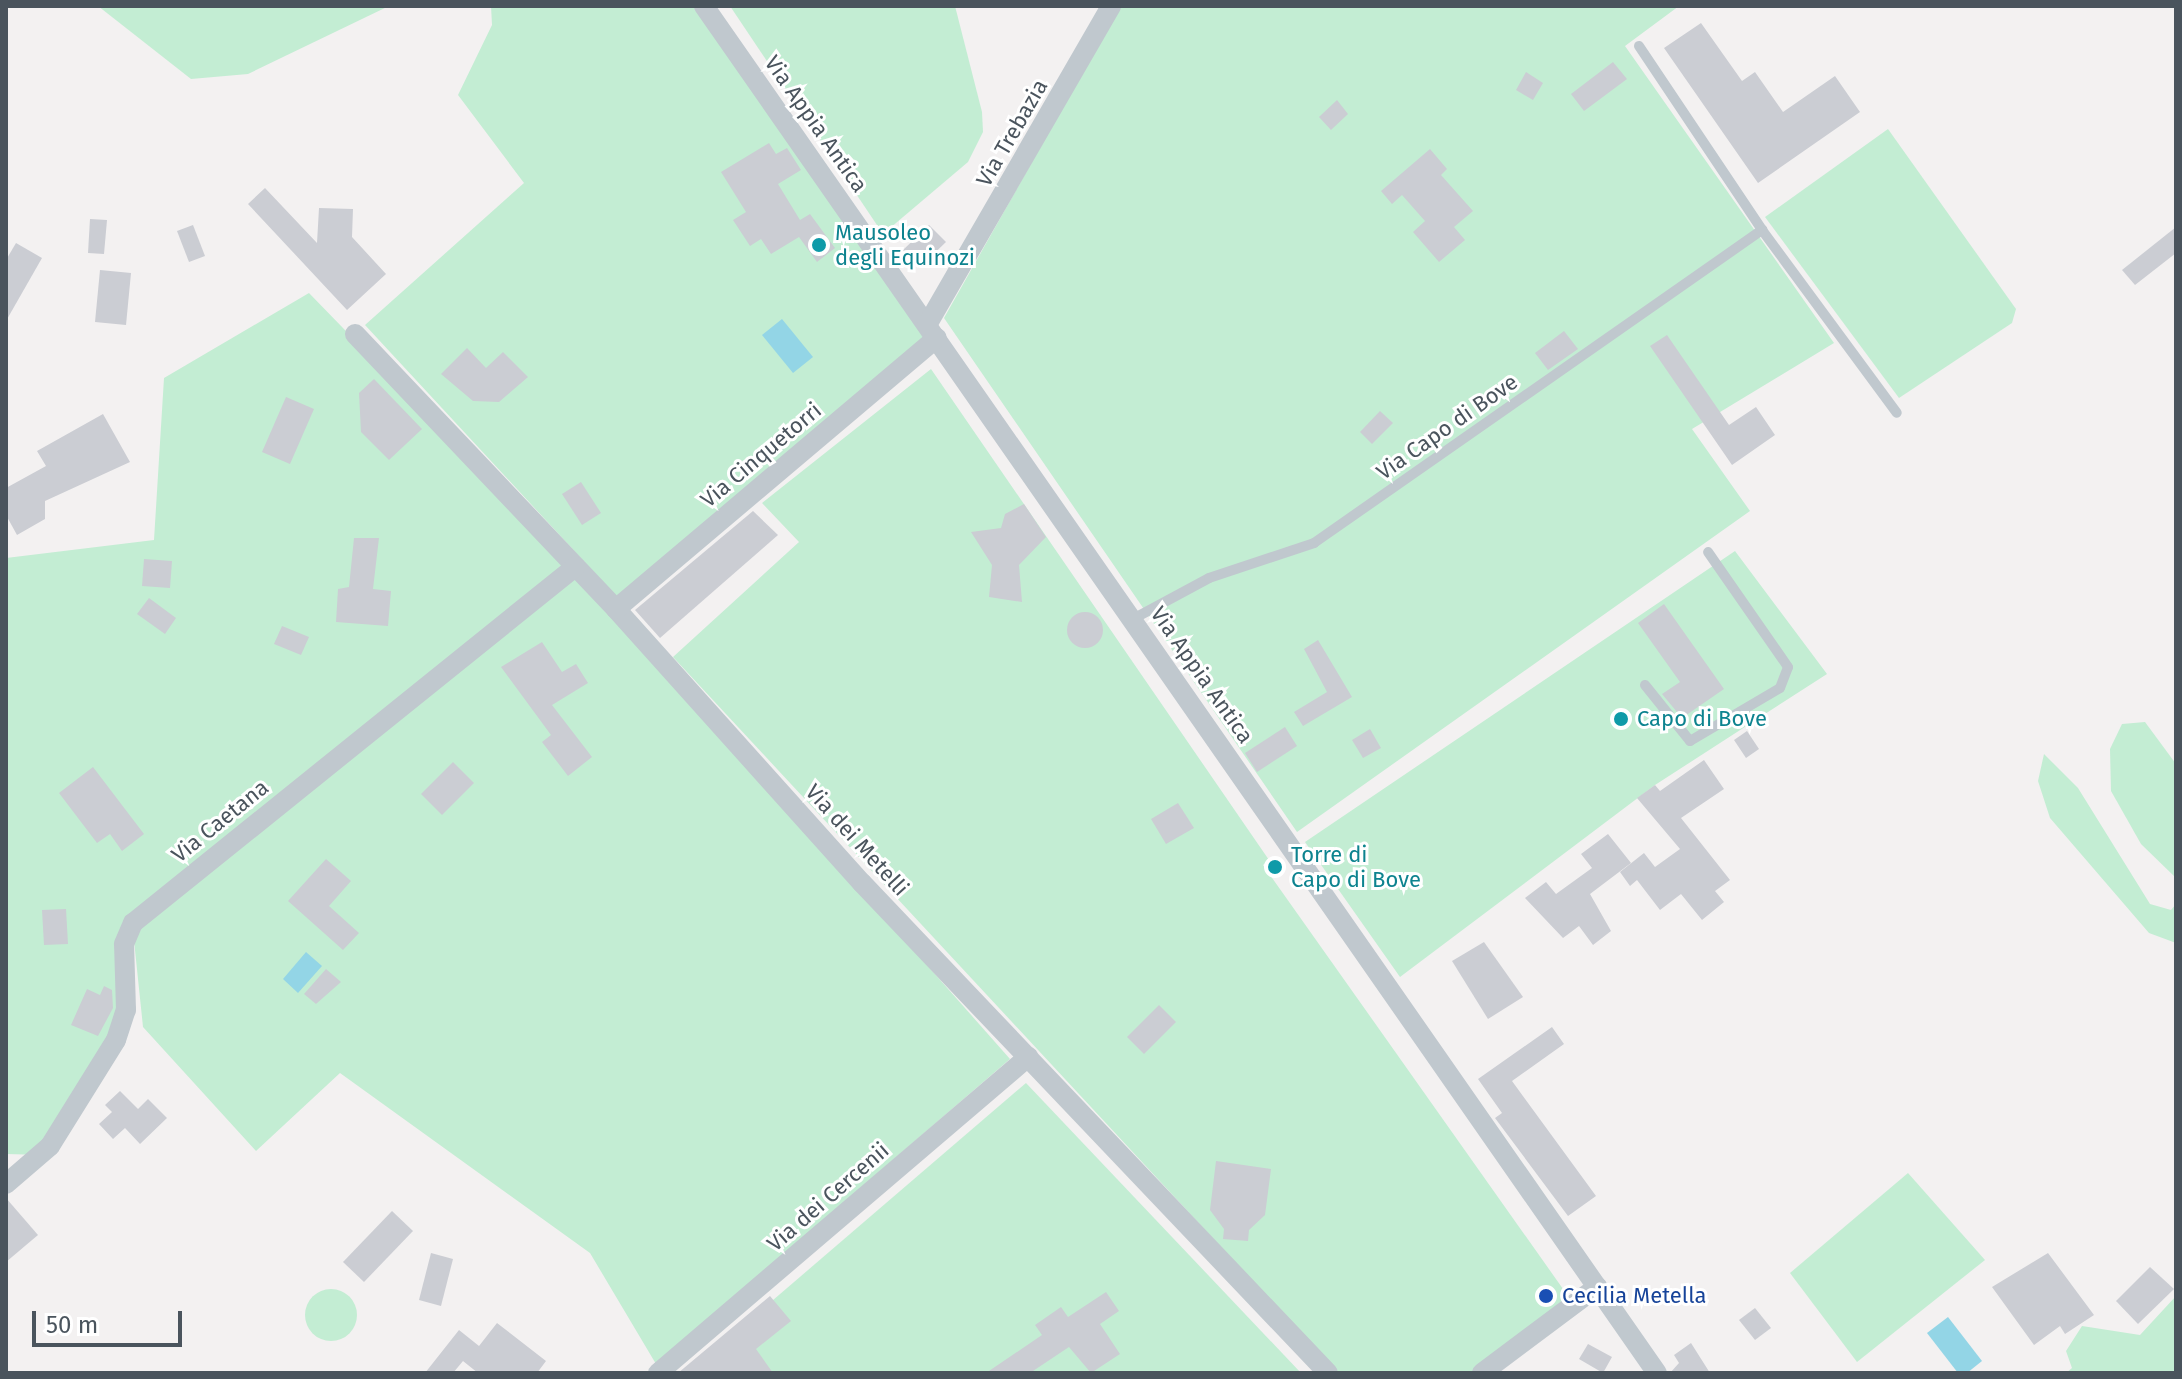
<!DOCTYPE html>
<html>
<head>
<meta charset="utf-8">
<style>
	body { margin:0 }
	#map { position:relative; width:2182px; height:1379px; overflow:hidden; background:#f3f1f1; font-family:"Fira Sans",sans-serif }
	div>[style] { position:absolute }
	.green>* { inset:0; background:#c3edd3 }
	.round { border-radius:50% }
	.water>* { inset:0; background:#93d5e6 }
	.building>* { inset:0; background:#cbcdd3 }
	.lane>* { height:10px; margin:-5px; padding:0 5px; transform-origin:5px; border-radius:5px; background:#c0c8ce }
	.street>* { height:20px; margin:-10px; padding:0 10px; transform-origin:10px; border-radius:10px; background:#c0c8ce }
	.dots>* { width:22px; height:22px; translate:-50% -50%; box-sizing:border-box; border:4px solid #fff; border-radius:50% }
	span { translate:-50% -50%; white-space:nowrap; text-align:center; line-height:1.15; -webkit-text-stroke:6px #fff; paint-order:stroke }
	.street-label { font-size:22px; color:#4a545d }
	.culture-label { font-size:22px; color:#0d838f }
	.left { translate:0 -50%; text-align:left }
	.transit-label { font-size:22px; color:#164399 }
	.frame { position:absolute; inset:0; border:8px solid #4a545d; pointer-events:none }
	.scale { position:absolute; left:32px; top:1311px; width:150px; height:36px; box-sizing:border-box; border:4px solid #4a545d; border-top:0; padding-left:10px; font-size:24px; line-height:28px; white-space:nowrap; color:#4a545d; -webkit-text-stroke:6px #fff; paint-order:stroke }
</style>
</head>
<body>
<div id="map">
	<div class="green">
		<i style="clip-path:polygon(98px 6px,389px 6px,248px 74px,191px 79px)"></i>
		<i style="clip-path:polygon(491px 6px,694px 6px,924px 338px,617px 597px,365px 325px,524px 183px,458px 95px,492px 25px)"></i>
		<i style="clip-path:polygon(730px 6px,955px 6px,982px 112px,983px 132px,968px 162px,883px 234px)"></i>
		<i style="clip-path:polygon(1120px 6px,1679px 6px,1625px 46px,1834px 343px,1692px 429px,1750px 511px,1297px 832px,944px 318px)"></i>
		<i style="clip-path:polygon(1888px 129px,2016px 309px,2012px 323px,1899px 398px,1765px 217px)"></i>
		<i style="clip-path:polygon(309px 293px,575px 567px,1010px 1059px,656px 1364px,590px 1253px,340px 1073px,256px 1151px,143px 1027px,133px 931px,126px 993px,107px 1055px,43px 1155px,6px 1154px,6px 558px,154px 540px,164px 378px)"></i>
		<i style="clip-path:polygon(931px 369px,1269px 860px,1263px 865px,1568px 1296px,1474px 1373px,1338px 1373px,673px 657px,799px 542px,762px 503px)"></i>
		<i style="clip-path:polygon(1735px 551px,1827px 674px,1655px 785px,1400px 977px,1305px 842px)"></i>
		<i style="clip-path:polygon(2145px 722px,2176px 764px,2176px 878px,2141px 844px,2111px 791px,2110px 749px,2122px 724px)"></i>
		<i style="clip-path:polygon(2044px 754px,2078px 788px,2150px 904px,2171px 910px,2176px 904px,2176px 943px,2149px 933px,2050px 818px,2038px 781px)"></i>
		<i style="clip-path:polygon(1026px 1083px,1301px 1373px,688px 1373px)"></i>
		<i style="clip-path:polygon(1908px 1173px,1985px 1260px,1857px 1362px,1790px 1273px)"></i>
		<i class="round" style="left:305px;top:1289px;width:52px;height:52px"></i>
		<i style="clip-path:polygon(2176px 1296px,2176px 1373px,2066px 1373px,2072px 1368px,2066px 1351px,2082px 1326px,2140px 1335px)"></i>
	</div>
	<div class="water">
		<i style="clip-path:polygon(782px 319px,813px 357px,793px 373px,762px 335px)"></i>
		<i style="clip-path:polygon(306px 952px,322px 966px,298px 993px,283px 979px)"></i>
		<i style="clip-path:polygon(1948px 1317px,1982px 1361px,1967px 1373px,1958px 1373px,1927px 1333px)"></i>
	</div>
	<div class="building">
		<i style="clip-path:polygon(1701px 23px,1742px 81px,1755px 72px,1783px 112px,1835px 76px,1860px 112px,1758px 183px,1664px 48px)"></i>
		<i style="clip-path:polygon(1613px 62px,1627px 79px,1584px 111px,1571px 94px)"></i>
		<i style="clip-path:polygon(1526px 72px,1543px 83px,1533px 100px,1516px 90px)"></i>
		<i style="clip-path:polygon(1337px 100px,1348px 114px,1331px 130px,1319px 117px)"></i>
		<i style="clip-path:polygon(769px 143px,776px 154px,787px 148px,801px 170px,778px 184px,800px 220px,810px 214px,835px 248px,817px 262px,799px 237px,771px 254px,761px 239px,750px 246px,733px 220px,746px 212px,721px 172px)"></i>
		<i style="clip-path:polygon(1430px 149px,1447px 169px,1441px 175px,1473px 211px,1454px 227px,1465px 240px,1439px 262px,1413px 232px,1425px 221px,1402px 195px,1392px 204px,1381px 191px)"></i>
		<i style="clip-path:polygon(265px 188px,317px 243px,319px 208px,353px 209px,352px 237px,386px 274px,347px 310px,248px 204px)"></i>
		<i style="clip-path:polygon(90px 219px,107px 220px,104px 254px,88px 253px)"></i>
		<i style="clip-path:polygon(193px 225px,205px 256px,189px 262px,177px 231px)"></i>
		<i style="clip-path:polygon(929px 225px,946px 242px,919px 268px,902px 251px)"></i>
		<i style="clip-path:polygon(2176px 227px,2176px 253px,2135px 285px,2122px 270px)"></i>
		<i style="clip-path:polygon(16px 243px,42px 258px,6px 321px,6px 260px)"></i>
		<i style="clip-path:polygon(100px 270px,131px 273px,126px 325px,95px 322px)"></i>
		<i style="clip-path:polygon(1564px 331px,1578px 349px,1548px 370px,1535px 353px)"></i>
		<i style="clip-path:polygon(1667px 335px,1729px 425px,1756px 407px,1775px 435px,1732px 465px,1650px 346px)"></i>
		<i style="clip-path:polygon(467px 348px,486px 368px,503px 352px,528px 377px,499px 402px,473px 401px,441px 374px)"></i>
		<i style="clip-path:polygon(374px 379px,422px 429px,389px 460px,361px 432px,359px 393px)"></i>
		<i style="clip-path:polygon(286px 397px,314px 409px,290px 464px,262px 452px)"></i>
		<i style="clip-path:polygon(1380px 411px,1393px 423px,1372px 444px,1360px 432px)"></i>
		<i style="clip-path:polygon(103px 414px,130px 462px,45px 501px,45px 519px,17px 535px,6px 515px,6px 488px,46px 466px,37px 451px)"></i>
		<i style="clip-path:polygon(581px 482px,601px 513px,582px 525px,562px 494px)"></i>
		<i style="clip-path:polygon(1024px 504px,1046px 537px,1019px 565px,1022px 602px,989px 597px,992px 565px,971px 532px,1001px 528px,1005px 514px)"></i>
		<i style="clip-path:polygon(753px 511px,778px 535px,660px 638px,635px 610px)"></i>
		<i style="clip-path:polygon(354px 538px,379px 538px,373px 589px,391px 591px,388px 626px,336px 622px,338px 589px,349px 587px)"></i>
		<i style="clip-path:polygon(144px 559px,172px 561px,170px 588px,142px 586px)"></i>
		<i style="clip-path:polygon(149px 598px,176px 618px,165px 634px,137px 614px)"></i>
		<i style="clip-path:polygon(1664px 604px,1724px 689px,1682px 718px,1662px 694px,1680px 682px,1638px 623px)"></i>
		<i class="round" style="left:1067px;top:612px;width:36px;height:36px"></i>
		<i style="clip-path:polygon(282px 626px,309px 637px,301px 655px,274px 644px)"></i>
		<i style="clip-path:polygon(1318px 640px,1352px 697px,1303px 726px,1294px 712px,1327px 692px,1304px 649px)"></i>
		<i style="clip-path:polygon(542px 642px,562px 672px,576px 664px,588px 683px,552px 705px,592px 757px,568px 776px,542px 742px,551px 735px,501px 667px)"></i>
		<i style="clip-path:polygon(1285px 727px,1297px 746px,1257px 772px,1245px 753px)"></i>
		<i style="clip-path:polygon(1370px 729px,1381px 748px,1363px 758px,1352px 740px)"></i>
		<i style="clip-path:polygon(1747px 731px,1759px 749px,1746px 758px,1734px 740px)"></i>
		<i style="clip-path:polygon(1704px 760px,1724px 789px,1681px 818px,1730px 880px,1715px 891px,1724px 902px,1702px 920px,1681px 894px,1660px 910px,1637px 880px,1630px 886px,1620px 872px,1644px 853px,1655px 867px,1680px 849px,1637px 798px,1655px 785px,1660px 791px)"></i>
		<i style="clip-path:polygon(453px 762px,474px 783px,442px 815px,421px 794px)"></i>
		<i style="clip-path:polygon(93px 767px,144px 834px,122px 851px,110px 834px,97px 843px,59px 793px)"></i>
		<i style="clip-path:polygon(1178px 803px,1194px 828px,1166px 844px,1151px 819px)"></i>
		<i style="clip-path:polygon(1608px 834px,1631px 863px,1590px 894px,1611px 931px,1593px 945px,1579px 926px,1563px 938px,1525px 898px,1546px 882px,1556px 894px,1592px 868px,1581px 854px)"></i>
		<i style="clip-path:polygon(326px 859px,351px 881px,329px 906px,359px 933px,343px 950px,288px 901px)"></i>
		<i style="clip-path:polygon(66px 909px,68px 944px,44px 945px,42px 910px)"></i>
		<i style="clip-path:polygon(1484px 942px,1523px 997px,1488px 1019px,1452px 961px)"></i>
		<i style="clip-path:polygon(326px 969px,341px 982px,316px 1004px,304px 994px)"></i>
		<i style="clip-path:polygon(104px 986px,112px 990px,113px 1008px,98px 1036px,71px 1025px,87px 989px,100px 995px)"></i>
		<i style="clip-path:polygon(1159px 1005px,1176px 1022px,1144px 1054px,1127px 1037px)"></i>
		<i style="clip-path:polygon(1552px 1027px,1564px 1044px,1512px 1081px,1596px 1196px,1568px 1216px,1495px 1118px,1502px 1113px,1478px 1079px)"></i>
		<i style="clip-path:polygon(120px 1091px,138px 1109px,148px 1099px,167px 1118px,140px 1144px,125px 1128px,113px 1139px,99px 1124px,112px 1112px,105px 1105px)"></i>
		<i style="clip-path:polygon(1216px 1161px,1271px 1169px,1265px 1215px,1249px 1230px,1248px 1241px,1223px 1239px,1224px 1229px,1210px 1210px)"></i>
		<i style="clip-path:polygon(6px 1198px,38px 1235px,6px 1262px)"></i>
		<i style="clip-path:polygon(392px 1211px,413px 1231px,364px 1282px,343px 1262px)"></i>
		<i style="clip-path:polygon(431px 1253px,453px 1259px,441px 1306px,419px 1300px)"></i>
		<i style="clip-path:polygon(2048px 1253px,2094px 1315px,2065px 1334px,2060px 1326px,2034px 1345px,1992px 1287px)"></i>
		<i style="clip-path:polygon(2150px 1267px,2174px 1289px,2138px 1324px,2116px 1301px)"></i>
		<i style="clip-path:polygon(1106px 1292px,1119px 1311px,1100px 1324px,1120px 1354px,1091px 1373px,1069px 1347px,1030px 1373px,986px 1373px,1042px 1335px,1035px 1325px,1061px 1307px,1068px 1317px)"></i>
		<i style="clip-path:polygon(770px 1296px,791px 1321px,756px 1349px,773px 1373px,678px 1373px)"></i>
		<i style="clip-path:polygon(1755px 1308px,1771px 1328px,1755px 1340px,1739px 1320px)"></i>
		<i style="clip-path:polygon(497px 1323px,546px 1361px,537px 1373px,478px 1373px,463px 1361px,453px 1373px,425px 1373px,459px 1330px,479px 1346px)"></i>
		<i style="clip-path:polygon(1691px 1343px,1710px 1373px,1670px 1373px,1679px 1363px,1674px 1355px)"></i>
		<i style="clip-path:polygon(1588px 1344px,1612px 1357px,1603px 1373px,1579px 1359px)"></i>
	</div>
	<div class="lane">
		<i style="left:1639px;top:46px;width:221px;rotate:56.2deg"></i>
		<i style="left:1762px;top:230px;width:227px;rotate:53.6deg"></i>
		<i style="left:1133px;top:619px;width:86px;rotate:-28.3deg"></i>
		<i style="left:1209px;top:578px;width:111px;rotate:-18.4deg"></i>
		<i style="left:1314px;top:543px;width:547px;rotate:-34.94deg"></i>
		<i style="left:1645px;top:685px;width:72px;rotate:51.2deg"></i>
		<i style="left:1690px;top:741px;width:104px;rotate:-30.5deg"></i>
		<i style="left:1780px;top:688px;width:22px;rotate:-69deg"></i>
		<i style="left:1788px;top:667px;width:140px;rotate:-124.8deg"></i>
	</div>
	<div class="street">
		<i style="left:704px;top:6px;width:1666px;rotate:55.12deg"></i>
		<i style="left:927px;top:325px;width:368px;rotate:-60deg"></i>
		<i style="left:355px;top:334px;width:379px;rotate:46.5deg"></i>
		<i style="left:616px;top:609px;width:368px;rotate:48.1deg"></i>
		<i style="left:862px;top:883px;width:676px;rotate:46.44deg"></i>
		<i style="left:616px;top:609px;width:420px;rotate:-40.2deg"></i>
		<i style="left:6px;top:1184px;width:58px;rotate:-40.8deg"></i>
		<i style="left:50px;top:1146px;width:125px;rotate:-58.1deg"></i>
		<i style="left:116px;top:1040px;width:32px;rotate:-72deg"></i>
		<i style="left:126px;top:1010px;width:66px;rotate:-91.7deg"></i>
		<i style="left:124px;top:944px;width:23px;rotate:-67deg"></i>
		<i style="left:133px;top:923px;width:568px;rotate:-38.85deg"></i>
		<i style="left:658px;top:1373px;width:487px;rotate:-40.5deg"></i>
		<i style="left:1482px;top:1373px;width:144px;rotate:-36.8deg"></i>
	</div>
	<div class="dots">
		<i style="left:819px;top:245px;background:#0f9aa8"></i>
		<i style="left:1621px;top:719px;background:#0f9aa8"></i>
		<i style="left:1275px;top:867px;background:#0f9aa8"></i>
		<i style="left:1546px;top:1296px;background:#1a4fb4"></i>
	</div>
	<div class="street-label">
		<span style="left:816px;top:124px;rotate:55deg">Via Appia Antica</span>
		<span style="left:1012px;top:133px;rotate:-60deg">Via Trebazia</span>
		<span style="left:1447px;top:427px;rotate:-35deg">Via Capo di Bove</span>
		<span style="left:761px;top:455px;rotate:-40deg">Via Cinquetorri</span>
		<span style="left:1202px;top:675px;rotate:55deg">Via Appia Antica</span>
		<span style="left:220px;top:821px;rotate:-39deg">Via Caetana</span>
		<span style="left:857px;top:840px;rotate:48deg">Via dei Metelli</span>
		<span style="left:828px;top:1197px;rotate:-41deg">Via dei Cercenii</span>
	</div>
	<div class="culture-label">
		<span class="left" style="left:835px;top:245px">Mausoleo<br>degli Equinozi</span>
		<span class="left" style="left:1637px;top:719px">Capo di Bove</span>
		<span class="left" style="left:1291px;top:867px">Torre di<br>Capo di Bove</span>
	</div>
	<div class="transit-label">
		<span class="left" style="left:1562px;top:1296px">Cecilia Metella</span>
	</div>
	<div class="frame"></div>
	<div class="scale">50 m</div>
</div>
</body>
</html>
